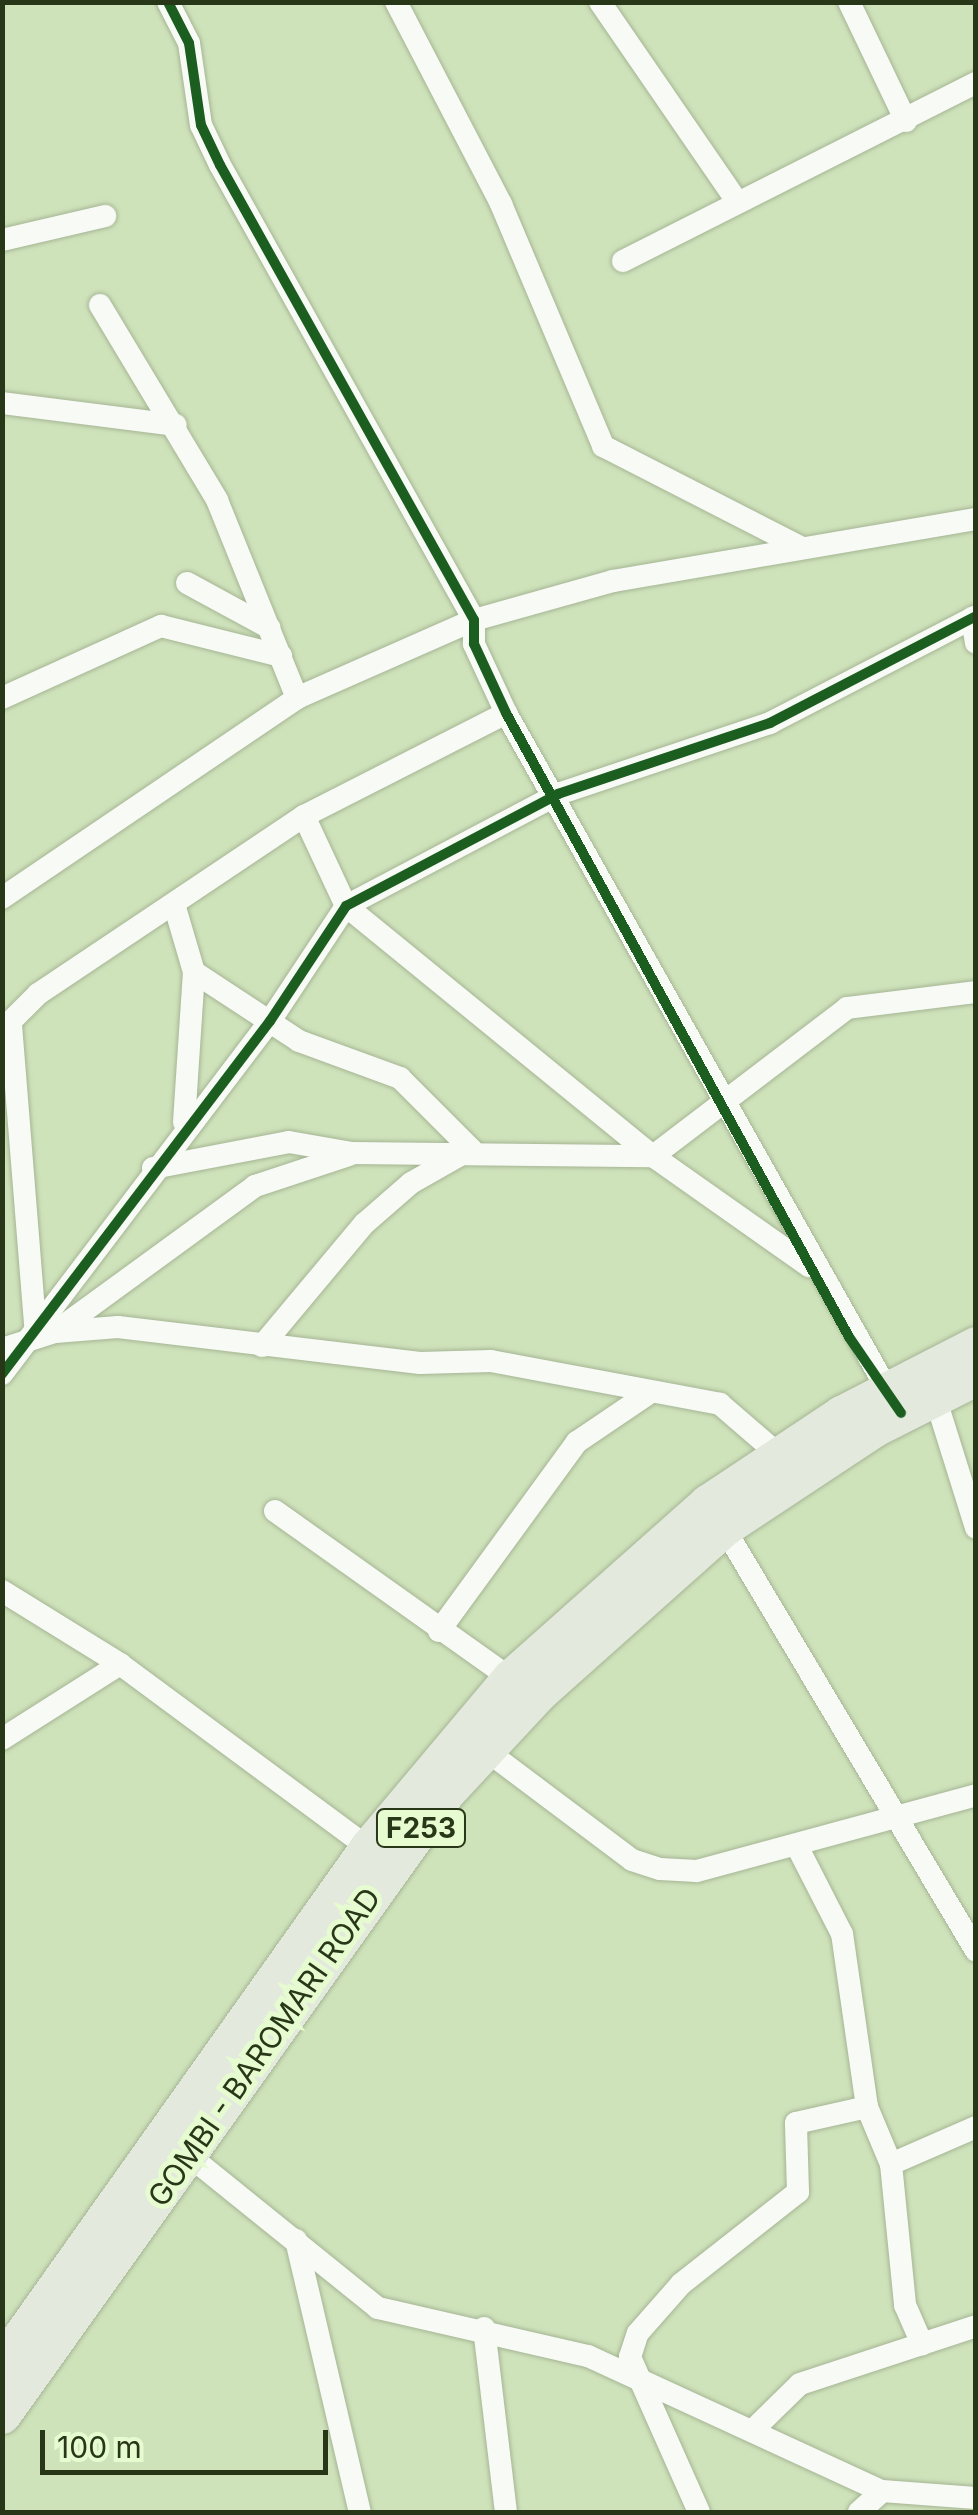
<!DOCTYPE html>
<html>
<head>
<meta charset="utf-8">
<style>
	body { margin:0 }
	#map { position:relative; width:978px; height:2515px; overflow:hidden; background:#cfe3bb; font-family:Inter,sans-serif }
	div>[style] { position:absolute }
	.roads { filter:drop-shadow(0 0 2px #a6b595) drop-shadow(0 0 2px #a6b595) }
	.street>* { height:22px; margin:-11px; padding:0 11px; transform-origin:11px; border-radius:11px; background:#f8fbf5 }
	.primary>* { height:38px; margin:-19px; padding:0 19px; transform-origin:19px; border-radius:19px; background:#e3eadd }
	.cycleway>* { height:10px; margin:-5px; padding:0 5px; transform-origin:5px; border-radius:5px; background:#1b5e20 }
	span { translate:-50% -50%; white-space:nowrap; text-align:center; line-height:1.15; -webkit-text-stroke:10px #e6fcd0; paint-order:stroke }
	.shield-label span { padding:2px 8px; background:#e6fcd0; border:2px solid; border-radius:8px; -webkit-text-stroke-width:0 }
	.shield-label { font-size:28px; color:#293719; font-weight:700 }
	.street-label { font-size:30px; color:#293719 }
	.frame { position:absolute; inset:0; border:5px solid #293719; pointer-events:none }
	.scale { position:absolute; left:40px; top:2430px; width:288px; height:45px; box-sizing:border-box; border:5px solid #293719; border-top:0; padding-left:12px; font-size:30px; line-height:35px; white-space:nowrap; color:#293719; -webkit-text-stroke:8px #e6fcd0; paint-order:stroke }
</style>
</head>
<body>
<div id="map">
	<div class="roads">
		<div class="street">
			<i style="left:168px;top:2px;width:46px;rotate:62.9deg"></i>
			<i style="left:189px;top:43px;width:83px;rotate:81.7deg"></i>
			<i style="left:201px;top:125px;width:44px;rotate:64.6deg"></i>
			<i style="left:220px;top:165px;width:521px;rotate:60.83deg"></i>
			<i style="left:474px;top:620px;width:24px;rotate:90deg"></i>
			<i style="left:474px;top:644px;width:76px;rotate:65.1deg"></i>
			<i style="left:506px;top:713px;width:786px;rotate:60.6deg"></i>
			<i style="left:396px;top:2px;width:228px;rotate:62.5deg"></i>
			<i style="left:501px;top:204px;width:263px;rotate:67.1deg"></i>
			<i style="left:603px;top:446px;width:221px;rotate:27.1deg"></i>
			<i style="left:600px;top:2px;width:240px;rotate:55.5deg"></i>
			<i style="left:849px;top:2px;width:132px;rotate:64.4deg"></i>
			<i style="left:2px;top:240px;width:106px;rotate:-13.1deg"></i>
			<i style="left:623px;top:261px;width:395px;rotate:-26.8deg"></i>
			<i style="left:100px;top:305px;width:227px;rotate:59deg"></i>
			<i style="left:217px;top:500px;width:214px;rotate:68deg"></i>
			<i style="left:2px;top:403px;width:175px;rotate:7.2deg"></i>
			<i style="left:187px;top:583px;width:94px;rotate:28.5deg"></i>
			<i style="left:972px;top:618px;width:25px;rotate:81deg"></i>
			<i style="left:2px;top:698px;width:175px;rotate:-24.4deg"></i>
			<i style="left:161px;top:626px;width:124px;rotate:14deg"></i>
			<i style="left:304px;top:816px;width:99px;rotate:65deg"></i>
			<i style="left:346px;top:906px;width:396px;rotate:39.2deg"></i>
			<i style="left:653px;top:1156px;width:191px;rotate:35.2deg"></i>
			<i style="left:2px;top:898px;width:356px;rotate:-34.1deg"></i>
			<i style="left:297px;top:698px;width:193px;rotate:-23.8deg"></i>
			<i style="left:474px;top:620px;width:144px;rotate:-15.7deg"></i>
			<i style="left:613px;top:581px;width:368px;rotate:-9.7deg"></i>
			<i style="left:174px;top:904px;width:71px;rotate:73.6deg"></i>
			<i style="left:194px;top:972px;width:126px;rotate:33.3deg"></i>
			<i style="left:299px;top:1041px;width:108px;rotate:20.1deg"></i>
			<i style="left:400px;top:1078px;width:100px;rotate:45deg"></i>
			<i style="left:471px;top:1149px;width:69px;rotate:150.5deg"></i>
			<i style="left:411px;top:1183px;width:62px;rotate:138.9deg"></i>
			<i style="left:364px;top:1224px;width:159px;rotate:129.9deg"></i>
			<i style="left:11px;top:1025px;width:312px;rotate:85.4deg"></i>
			<i style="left:2px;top:1030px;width:51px;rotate:-45deg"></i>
			<i style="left:38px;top:994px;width:320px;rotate:-33.8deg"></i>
			<i style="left:304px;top:816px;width:227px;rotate:-27deg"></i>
			<i style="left:184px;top:1122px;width:150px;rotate:-86.2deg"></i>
			<i style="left:153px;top:1168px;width:138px;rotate:-10.8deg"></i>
			<i style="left:289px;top:1142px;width:64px;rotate:9.9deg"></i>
			<i style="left:352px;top:1153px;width:301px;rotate:0.6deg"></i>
			<i style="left:653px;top:1156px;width:244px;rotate:-37.3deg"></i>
			<i style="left:847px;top:1008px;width:130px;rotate:-7.1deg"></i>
			<i style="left:55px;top:1332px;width:248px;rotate:-36.1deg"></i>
			<i style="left:255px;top:1186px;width:99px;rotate:-18.3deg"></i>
			<i style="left:2px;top:1349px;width:56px;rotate:-17.8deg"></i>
			<i style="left:55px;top:1332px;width:63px;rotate:-4.5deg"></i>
			<i style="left:118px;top:1327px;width:304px;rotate:6.8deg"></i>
			<i style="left:420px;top:1363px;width:71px;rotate:-1.6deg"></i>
			<i style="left:491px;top:1361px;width:233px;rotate:10.6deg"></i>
			<i style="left:720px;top:1404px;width:78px;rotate:40.8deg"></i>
			<i style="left:2px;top:1374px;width:443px;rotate:-52.8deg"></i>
			<i style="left:270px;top:1021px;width:138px;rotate:-56.5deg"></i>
			<i style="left:346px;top:906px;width:240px;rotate:-27.8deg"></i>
			<i style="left:558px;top:794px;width:224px;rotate:-18.5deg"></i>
			<i style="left:770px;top:723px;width:232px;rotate:-27.4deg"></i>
			<i style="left:935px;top:1397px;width:137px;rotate:72.6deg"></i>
			<i style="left:275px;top:1511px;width:290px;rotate:35.4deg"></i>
			<i style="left:724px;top:1528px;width:492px;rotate:59.2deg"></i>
			<i style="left:2px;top:1591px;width:139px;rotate:31.7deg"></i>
			<i style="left:120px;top:1664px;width:310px;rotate:36.5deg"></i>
			<i style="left:439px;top:1631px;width:234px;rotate:-53.9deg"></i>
			<i style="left:577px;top:1442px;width:86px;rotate:-34.1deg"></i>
			<i style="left:2px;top:1739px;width:140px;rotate:-32.4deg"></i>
			<i style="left:487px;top:1751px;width:181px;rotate:36.9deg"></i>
			<i style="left:632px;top:1860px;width:29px;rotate:18deg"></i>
			<i style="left:660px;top:1869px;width:37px;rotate:3deg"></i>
			<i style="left:697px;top:1871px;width:289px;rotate:-15.2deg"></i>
			<i style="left:867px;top:2107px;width:62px;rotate:67.2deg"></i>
			<i style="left:891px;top:2164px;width:142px;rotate:84.3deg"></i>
			<i style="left:905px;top:2305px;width:43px;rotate:66.4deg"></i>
			<i style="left:187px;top:2154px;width:245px;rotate:38.9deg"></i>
			<i style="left:378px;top:2308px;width:215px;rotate:12.9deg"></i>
			<i style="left:588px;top:2356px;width:324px;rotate:24.7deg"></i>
			<i style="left:882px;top:2491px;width:94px;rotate:4.3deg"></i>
			<i style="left:891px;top:2164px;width:93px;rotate:-23.5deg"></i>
			<i style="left:296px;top:2240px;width:279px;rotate:76.8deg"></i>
			<i style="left:484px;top:2328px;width:185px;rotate:83.2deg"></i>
			<i style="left:754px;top:2429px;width:64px;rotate:-44.4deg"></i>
			<i style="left:800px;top:2384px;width:185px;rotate:-18.2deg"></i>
			<i style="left:699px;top:2512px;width:170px;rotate:-114deg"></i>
			<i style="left:630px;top:2357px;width:25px;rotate:-72deg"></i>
			<i style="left:638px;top:2333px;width:65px;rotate:-48.7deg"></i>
			<i style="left:681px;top:2284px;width:149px;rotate:-38.2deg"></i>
			<i style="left:798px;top:2192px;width:69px;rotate:-91.7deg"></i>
			<i style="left:796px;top:2123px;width:73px;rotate:-12.7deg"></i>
			<i style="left:867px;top:2107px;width:175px;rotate:-98.2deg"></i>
			<i style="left:842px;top:1934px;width:99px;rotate:-117.1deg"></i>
			<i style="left:859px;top:2512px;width:31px;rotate:-42deg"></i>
		</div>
		<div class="primary">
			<i style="left:2px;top:2365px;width:634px;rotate:-54.63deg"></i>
			<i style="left:369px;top:1848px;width:221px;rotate:-50deg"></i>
			<i style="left:511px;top:1679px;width:264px;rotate:-41.6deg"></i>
			<i style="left:708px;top:1504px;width:161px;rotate:-33.6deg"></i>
			<i style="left:842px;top:1415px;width:151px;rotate:-27.2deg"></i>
			<i style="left:2px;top:2415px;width:764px;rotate:-54.48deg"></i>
			<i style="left:446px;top:1793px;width:137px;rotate:-47.1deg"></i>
			<i style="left:539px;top:1693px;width:248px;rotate:-41.7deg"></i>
			<i style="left:724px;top:1528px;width:181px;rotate:-33.5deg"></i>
			<i style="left:875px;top:1428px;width:113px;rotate:-26.8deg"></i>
		</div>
	</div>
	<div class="cycleway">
		<i style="left:168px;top:2px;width:46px;rotate:62.9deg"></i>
		<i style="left:189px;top:43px;width:83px;rotate:81.7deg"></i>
		<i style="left:201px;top:125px;width:44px;rotate:64.6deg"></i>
		<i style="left:220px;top:165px;width:521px;rotate:60.83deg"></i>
		<i style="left:474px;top:620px;width:24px;rotate:90deg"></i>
		<i style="left:474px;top:644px;width:76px;rotate:65.1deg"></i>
		<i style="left:506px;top:713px;width:712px;rotate:61.2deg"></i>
		<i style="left:849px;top:1337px;width:92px;rotate:55.6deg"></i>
		<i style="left:2px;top:1374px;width:443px;rotate:-52.8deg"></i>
		<i style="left:270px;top:1021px;width:138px;rotate:-56.5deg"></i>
		<i style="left:346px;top:906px;width:240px;rotate:-27.8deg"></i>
		<i style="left:558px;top:794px;width:224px;rotate:-18.5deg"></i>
		<i style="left:770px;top:723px;width:232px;rotate:-27.4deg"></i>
	</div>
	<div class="shield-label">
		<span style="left:421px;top:1828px">F253</span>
	</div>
	<div class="street-label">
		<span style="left:264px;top:2047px;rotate:-55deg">GOMBI - BAROMARI ROAD</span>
	</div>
	<div class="frame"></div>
	<div class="scale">100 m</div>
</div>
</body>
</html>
